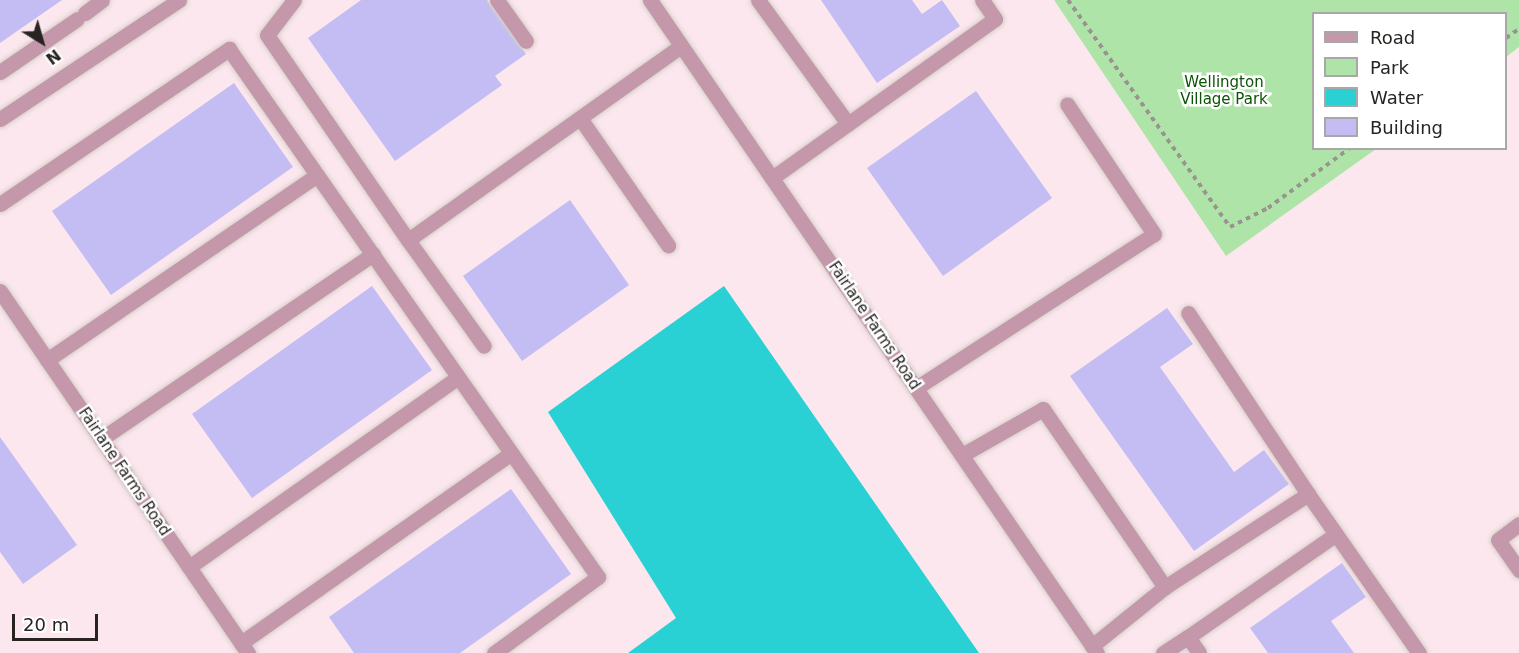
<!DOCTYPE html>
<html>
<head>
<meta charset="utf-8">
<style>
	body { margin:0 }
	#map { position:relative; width:1519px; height:653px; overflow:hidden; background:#fdf6ef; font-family:"DejaVu Sans",sans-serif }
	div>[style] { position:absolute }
	.commercial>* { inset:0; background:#fce7ee }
	.green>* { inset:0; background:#afe4a9 }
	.water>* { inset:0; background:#2ad1d4 }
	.building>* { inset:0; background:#c3bdf3 }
	.path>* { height:4px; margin-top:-2px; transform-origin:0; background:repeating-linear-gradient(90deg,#99948f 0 4.5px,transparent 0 9px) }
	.roads { filter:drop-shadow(0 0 2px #d6d0ca) drop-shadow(0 0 2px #d6d0ca) }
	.service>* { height:15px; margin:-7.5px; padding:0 7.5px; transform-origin:7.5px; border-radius:7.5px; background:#c498aa }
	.minor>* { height:15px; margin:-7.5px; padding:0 7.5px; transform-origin:7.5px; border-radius:7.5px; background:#c498aa }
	span { translate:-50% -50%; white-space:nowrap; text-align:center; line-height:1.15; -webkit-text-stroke:5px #fff; paint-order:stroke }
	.park-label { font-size:15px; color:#0b5305 }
	.street-label { font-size:15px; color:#272422 }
	.legend { position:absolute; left:1312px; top:12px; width:195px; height:138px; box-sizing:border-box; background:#fff; border:2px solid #a9a7a7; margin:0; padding:8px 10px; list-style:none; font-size:18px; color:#272422 }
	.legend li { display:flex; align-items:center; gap:12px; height:30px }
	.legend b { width:30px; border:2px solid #a9a7a7 }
	.north { position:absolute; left:12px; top:12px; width:60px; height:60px; -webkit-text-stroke:4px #fff; paint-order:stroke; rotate:143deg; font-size:16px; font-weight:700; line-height:24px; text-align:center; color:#272422 }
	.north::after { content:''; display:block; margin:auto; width:21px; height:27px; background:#272422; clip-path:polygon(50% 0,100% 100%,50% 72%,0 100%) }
	.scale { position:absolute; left:12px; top:614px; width:86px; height:27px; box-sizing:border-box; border:3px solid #272422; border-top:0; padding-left:8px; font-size:18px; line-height:21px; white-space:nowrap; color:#272422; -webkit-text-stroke:4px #fff; paint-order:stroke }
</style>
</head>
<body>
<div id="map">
	<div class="commercial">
		<i style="clip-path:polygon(0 0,1054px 0,1226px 255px,1376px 149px,1506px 148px,1506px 57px,1519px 47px,1519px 653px,0 653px)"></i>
	</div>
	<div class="green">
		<i style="clip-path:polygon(1054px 0,1519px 0,1519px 47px,1506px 57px,1506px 14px,1314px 14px,1314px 148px,1376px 149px,1226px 256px)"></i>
	</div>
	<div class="water">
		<i style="clip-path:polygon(724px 286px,979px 653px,628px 653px,676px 618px,548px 412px)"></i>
	</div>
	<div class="building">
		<i style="clip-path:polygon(0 0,62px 0,0 43px)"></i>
		<i style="clip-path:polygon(361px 0,487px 0,526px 54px,495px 76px,502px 85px,395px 161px,308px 38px)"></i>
		<i style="clip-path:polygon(821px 0,912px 0,922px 14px,942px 0,960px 26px,877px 83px)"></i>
		<i style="clip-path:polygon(234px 83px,293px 167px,111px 295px,52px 211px)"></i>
		<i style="clip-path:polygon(976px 91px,1052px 198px,943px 276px,867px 168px)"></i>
		<i style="clip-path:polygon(570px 200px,629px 285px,522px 361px,463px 276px)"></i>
		<i style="clip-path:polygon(372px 286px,432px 370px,252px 498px,192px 414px)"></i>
		<i style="clip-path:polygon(1167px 308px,1193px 344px,1160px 367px,1234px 472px,1264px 450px,1289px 484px,1194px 551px,1070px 376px)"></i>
		<i style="clip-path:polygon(0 437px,77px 545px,23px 584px,0 552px)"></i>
		<i style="clip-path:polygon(511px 489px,571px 574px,460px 653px,354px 653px,329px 617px)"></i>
		<i style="clip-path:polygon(1342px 563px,1366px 597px,1331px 621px,1354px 653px,1268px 653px,1250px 628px)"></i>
	</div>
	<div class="path">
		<i style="left:1068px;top:0;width:279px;rotate:54.5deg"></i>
		<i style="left:1230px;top:227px;width:42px;rotate:-26.6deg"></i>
		<i style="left:1268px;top:208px;width:102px;rotate:-36.2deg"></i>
		<i style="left:1506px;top:38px;width:16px;rotate:-35deg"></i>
	</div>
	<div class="roads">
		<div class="service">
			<i style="left:294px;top:0;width:44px;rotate:127.6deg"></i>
			<i style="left:267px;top:35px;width:249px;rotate:55.5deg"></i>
			<i style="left:408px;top:240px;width:335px;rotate:-35.4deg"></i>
			<i style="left:497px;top:0;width:50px;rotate:54.7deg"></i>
			<i style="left:758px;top:0;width:153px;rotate:54deg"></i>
			<i style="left:85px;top:13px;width:21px;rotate:-37deg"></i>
			<i style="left:0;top:72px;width:93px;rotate:-34.5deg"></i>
			<i style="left:580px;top:118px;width:155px;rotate:55.3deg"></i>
			<i style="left:0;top:119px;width:215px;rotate:-33.6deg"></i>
			<i style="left:772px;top:178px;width:274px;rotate:-35.5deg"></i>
			<i style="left:995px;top:19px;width:23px;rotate:-124deg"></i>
			<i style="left:0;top:204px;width:277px;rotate:-34.1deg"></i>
			<i style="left:229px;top:49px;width:644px;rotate:55.05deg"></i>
			<i style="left:598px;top:577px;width:129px;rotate:143.8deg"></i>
			<i style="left:408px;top:240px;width:130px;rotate:54.4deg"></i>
			<i style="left:47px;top:360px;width:327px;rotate:-34.4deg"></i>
			<i style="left:916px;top:388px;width:283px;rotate:-32.9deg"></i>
			<i style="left:1154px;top:234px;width:156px;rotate:-123.8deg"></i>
			<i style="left:101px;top:439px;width:329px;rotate:-34.2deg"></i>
			<i style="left:962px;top:455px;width:93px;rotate:-29.6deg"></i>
			<i style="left:1043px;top:409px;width:216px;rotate:55.6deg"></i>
			<i style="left:1165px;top:587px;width:94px;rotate:141.1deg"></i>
			<i style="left:1308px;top:494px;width:194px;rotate:55.1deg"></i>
			<i style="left:1519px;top:524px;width:26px;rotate:143deg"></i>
			<i style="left:1498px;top:540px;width:37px;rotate:55deg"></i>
			<i style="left:189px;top:567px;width:329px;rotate:-35.2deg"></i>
			<i style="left:1165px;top:587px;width:171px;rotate:-33deg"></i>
			<i style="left:1308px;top:494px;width:217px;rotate:-123.5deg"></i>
			<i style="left:1188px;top:637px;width:180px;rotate:-34.8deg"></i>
			<i style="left:241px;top:643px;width:330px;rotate:-35.1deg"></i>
			<i style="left:1163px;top:653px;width:30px;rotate:-33deg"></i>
			<i style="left:1188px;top:637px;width:19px;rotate:55deg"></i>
		</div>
		<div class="minor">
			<i style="left:650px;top:0;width:791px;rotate:55.61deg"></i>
			<i style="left:0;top:291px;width:439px;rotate:55.6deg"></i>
		</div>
	</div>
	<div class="park-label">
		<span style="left:1224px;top:91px">Wellington<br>Village Park</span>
	</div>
	<div class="street-label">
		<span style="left:874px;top:326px;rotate:56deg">Fairlane Farms Road</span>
		<span style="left:124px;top:472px;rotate:56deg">Fairlane Farms Road</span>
	</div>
	<ul class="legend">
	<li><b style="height:8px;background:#c498aa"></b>Road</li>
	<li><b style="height:16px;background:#afe4a9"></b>Park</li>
	<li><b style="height:16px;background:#2ad1d4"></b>Water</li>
	<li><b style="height:16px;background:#c3bdf3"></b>Building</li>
	</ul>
	<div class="north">N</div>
	<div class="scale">20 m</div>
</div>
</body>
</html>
